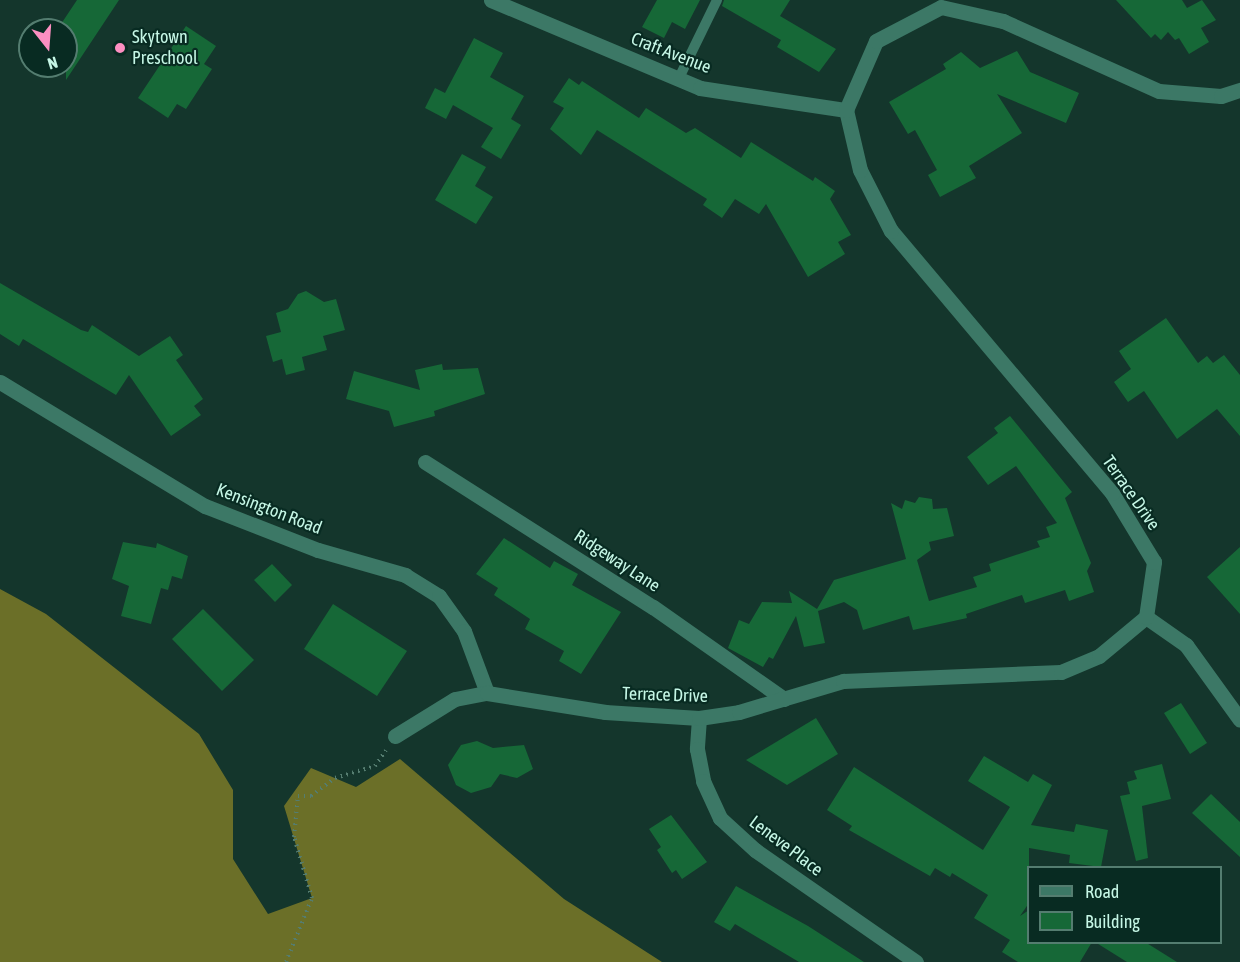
<!DOCTYPE html>
<html>
<head>
<meta charset="utf-8">
<style>
	body { margin:0 }
	#map { position:relative; width:1240px; height:962px; overflow:hidden; background:#14362c; font-family:"Asap Condensed",sans-serif }
	div>[style] { position:absolute }
	.forest>* { inset:0; background:#6b6f28 }
	.building>* { inset:0; background:#166837 }
	.path>* { height:4px; margin-top:-2px; transform-origin:0; background:repeating-linear-gradient(90deg,#557d70 0 1.5px,transparent 0 6px) }
	.service>* { height:10px; margin:-5px; padding:0 5px; transform-origin:5px; border-radius:5px; background:#3c7866 }
	.minor>* { height:15px; margin:-7.5px; padding:0 7.5px; transform-origin:7.5px; border-radius:7.5px; background:#3c7866 }
	.dots>* { width:16px; height:16px; translate:-50% -50%; box-sizing:border-box; border:3px solid #082b22; border-radius:50% }
	span { translate:-50% -50%; white-space:nowrap; text-align:center; line-height:1.15; -webkit-text-stroke:4.5px #082b22; paint-order:stroke }
	.poi-label { font-size:18px; color:#c6f7e6 }
	.left { translate:0 -50%; text-align:left }
	.street-label { font-size:18px; color:#c6f7e6 }
	.legend { position:absolute; left:1027px; top:866px; width:195px; height:78px; box-sizing:border-box; background:#082b22; border:2px solid #547d70; margin:0; padding:8px 10px; list-style:none; font-size:18px; color:#c6f7e6 }
	.legend li { display:flex; align-items:center; gap:12px; height:30px }
	.legend b { width:30px; border:2px solid #547d70 }
	.north { position:absolute; left:18px; top:18px; width:60px; height:60px; box-sizing:border-box; background:#082b22; border:2px solid #547d70; border-radius:50%; rotate:163deg; font-size:16px; font-weight:700; line-height:24px; text-align:center; color:#c6f7e6 }
	.north::after { content:''; display:block; margin:auto; width:21px; height:27px; background:#fc8fc1; clip-path:polygon(50% 0,100% 100%,50% 72%,0 100%) }
</style>
</head>
<body>
<div id="map">
	<div class="forest">
		<i style="clip-path:polygon(0 589px,46px 614px,199px 734px,233px 790px,233px 859px,268px 914px,312px 898px,284px 806px,311px 768px,356px 787px,400px 759px,564px 899px,662px 962px,0 962px)"></i>
	</div>
	<div class="building">
		<i style="clip-path:polygon(77px 0,119px 0,66px 80px,66px 30px,57px 30px)"></i>
		<i style="clip-path:polygon(657px 0,700px 0,685px 29px,672px 22px,664px 38px,642px 27px)"></i>
		<i style="clip-path:polygon(724px 0,790px 0,780px 16px,836px 49px,819px 72px,777px 47px,781px 40px,722px 6px)"></i>
		<i style="clip-path:polygon(1116px 0,1182px 0,1187px 8px,1202px 0,1216px 20px,1201px 28px,1209px 42px,1189px 54px,1179px 38px,1175px 40px,1168px 32px,1161px 40px,1155px 34px,1151px 38px)"></i>
		<i style="clip-path:polygon(186px 26px,216px 46px,204px 64px,212px 69px,186px 109px,177px 104px,168px 118px,138px 98px)"></i>
		<i style="clip-path:polygon(474px 38px,503px 53px,490px 77px,524px 96px,511px 119px,521px 125px,501px 159px,481px 147px,493px 128px,453px 105px,446px 119px,425px 108px,435px 88px,445px 93px)"></i>
		<i style="clip-path:polygon(1017px 51px,1030px 72px,1079px 93px,1066px 123px,997px 94px,1022px 133px,969px 166px,976px 178px,940px 197px,928px 175px,937px 170px,915px 130px,908px 134px,889px 102px,946px 69px,943px 64px,961px 52px,980px 68px)"></i>
		<i style="clip-path:polygon(569px 78px,579px 85px,582px 81px,639px 118px,646px 108px,686px 133px,695px 128px,741px 158px,751px 142px,813px 181px,815px 177px,835px 191px,830px 199px,851px 235px,838px 242px,845px 254px,808px 277px,766px 204px,759px 214px,735px 199px,722px 218px,703px 205px,707px 199px,597px 130px,581px 155px,550px 129px,564px 108px,553px 102px)"></i>
		<i style="clip-path:polygon(462px 154px,486px 167px,475px 186px,493px 197px,476px 224px,435px 200px)"></i>
		<i style="clip-path:polygon(0 283px,81px 330px,88px 332px,92px 325px,139px 356px,170px 336px,183px 355px,176px 360px,203px 399px,194px 406px,201px 415px,171px 436px,129px 375px,116px 395px,23px 339px,19px 346px,0 334px)"></i>
		<i style="clip-path:polygon(306px 291px,324px 302px,336px 299px,345px 330px,323px 336px,327px 350px,302px 357px,305px 370px,286px 375px,282px 359px,273px 362px,266px 336px,281px 332px,276px 313px,288px 309px,298px 294px)"></i>
		<i style="clip-path:polygon(1166px 318px,1198px 363px,1207px 356px,1213px 363px,1224px 355px,1240px 375px,1240px 436px,1217px 409px,1177px 439px,1144px 391px,1128px 402px,1114px 382px,1131px 369px,1119px 351px)"></i>
		<i style="clip-path:polygon(442px 364px,443px 370px,478px 368px,485px 394px,434px 411px,435px 416px,394px 427px,389px 411px,346px 399px,354px 371px,420px 390px,415px 370px)"></i>
		<i style="clip-path:polygon(1010px 416px,1072px 492px,1065px 498px,1091px 563px,1087px 571px,1094px 592px,1069px 601px,1065px 590px,1025px 603px,1022px 595px,966px 614px,967px 618px,913px 630px,909px 616px,863px 630px,857px 610px,844px 602px,818px 611px,825px 643px,804px 647px,796px 616px,773px 659px,769px 657px,763px 667px,728px 648px,739px 620px,749px 624px,762px 602px,792px 603px,789px 591px,817px 609px,834px 580px,906px 559px,891px 503px,902px 509px,905px 500px,915px 503px,919px 497px,932px 499px,933px 509px,947px 508px,954px 536px,929px 542px,931px 550px,917px 560px,929px 601px,977px 587px,973px 577px,991px 571px,989px 564px,1040px 547px,1037px 541px,1050px 537px,1046px 527px,1057px 523px,1016px 466px,988px 485px,967px 457px,998px 433px,994px 428px)"></i>
		<i style="clip-path:polygon(504px 538px,550px 568px,554px 561px,578px 574px,572px 585px,621px 612px,581px 674px,559px 661px,564px 651px,525px 629px,530px 619px,494px 595px,498px 588px,476px 574px)"></i>
		<i style="clip-path:polygon(123px 542px,156px 548px,157px 543px,188px 556px,182px 579px,172px 576px,168px 590px,161px 588px,151px 624px,121px 616px,129px 586px,112px 579px)"></i>
		<i style="clip-path:polygon(1240px 547px,1240px 614px,1207px 577px)"></i>
		<i style="clip-path:polygon(272px 564px,292px 585px,275px 602px,254px 580px)"></i>
		<i style="clip-path:polygon(333px 604px,407px 651px,377px 696px,304px 649px)"></i>
		<i style="clip-path:polygon(203px 609px,254px 660px,222px 691px,172px 639px)"></i>
		<i style="clip-path:polygon(1181px 703px,1207px 743px,1190px 754px,1164px 713px)"></i>
		<i style="clip-path:polygon(816px 718px,838px 754px,787px 785px,746px 760px)"></i>
		<i style="clip-path:polygon(477px 741px,493px 748px,524px 745px,533px 769px,517px 778px,500px 774px,491px 787px,471px 793px,456px 785px,448px 765px,461px 745px)"></i>
		<i style="clip-path:polygon(984px 756px,1028px 782px,1033px 774px,1052px 785px,1031px 825px,1074px 832px,1076px 824px,1108px 830px,1101px 867px,1069px 863px,1070px 855px,1029px 848px,1029px 903px,1020px 916px,1029px 910px,1029px 942px,1092px 942px,1080px 962px,1018px 962px,1002px 952px,1010px 940px,974px 918px,988px 895px,952px 873px,950px 877px,935px 868px,930px 876px,849px 830px,852px 826px,827px 810px,854px 767px,983px 850px,1010px 807px,968px 781px)"></i>
		<i style="clip-path:polygon(1162px 764px,1171px 799px,1142px 806px,1148px 858px,1136px 861px,1120px 796px,1130px 794px,1127px 782px,1137px 779px,1134px 771px)"></i>
		<i style="clip-path:polygon(1211px 794px,1240px 822px,1240px 857px,1192px 813px)"></i>
		<i style="clip-path:polygon(671px 815px,707px 862px,682px 879px,676px 870px,672px 873px,657px 850px,661px 847px,649px 829px)"></i>
		<i style="clip-path:polygon(736px 886px,808px 926px,864px 962px,799px 962px,735px 924px,730px 931px,714px 922px)"></i>
		<i style="clip-path:polygon(1095px 942px,1145px 942px,1177px 962px,1127px 962px)"></i>
	</div>
	<div class="path">
		<i style="left:286px;top:962px;width:69px;rotate:-67.9deg"></i>
		<i style="left:312px;top:898px;width:64px;rotate:-106.4deg"></i>
		<i style="left:294px;top:837px;width:41px;rotate:-84.4deg"></i>
		<i style="left:298px;top:796px;width:13px"></i>
		<i style="left:311px;top:796px;width:30px;rotate:-37deg"></i>
		<i style="left:335px;top:778px;width:42px;rotate:-16.7deg"></i>
		<i style="left:375px;top:766px;width:19px;rotate:-55deg"></i>
	</div>
	<div class="service">
		<i style="left:678px;top:80px;width:89px;rotate:-64deg"></i>
	</div>
	<div class="minor">
		<i style="left:491px;top:0;width:227px;rotate:22.8deg"></i>
		<i style="left:700px;top:88px;width:148px;rotate:8.6deg"></i>
		<i style="left:0;top:382px;width:240px;rotate:31.2deg"></i>
		<i style="left:205px;top:506px;width:121px;rotate:21.3deg"></i>
		<i style="left:318px;top:550px;width:91px;rotate:16deg"></i>
		<i style="left:405px;top:575px;width:40px;rotate:32deg"></i>
		<i style="left:439px;top:596px;width:43px;rotate:54.5deg"></i>
		<i style="left:464px;top:631px;width:66px;rotate:69.6deg"></i>
		<i style="left:425px;top:462px;width:270px;rotate:32.5deg"></i>
		<i style="left:653px;top:607px;width:160px;rotate:35.1deg"></i>
		<i style="left:1146px;top:617px;width:49px;rotate:35deg"></i>
		<i style="left:1186px;top:645px;width:92px;rotate:54.2deg"></i>
		<i style="left:699px;top:718px;width:31px;rotate:94deg"></i>
		<i style="left:697px;top:749px;width:33px;rotate:79deg"></i>
		<i style="left:703px;top:781px;width:41px;rotate:65.3deg"></i>
		<i style="left:720px;top:818px;width:47px;rotate:42.4deg"></i>
		<i style="left:755px;top:850px;width:196px;rotate:34.8deg"></i>
		<i style="left:395px;top:736px;width:70px;rotate:-31.7deg"></i>
		<i style="left:455px;top:699px;width:33px;rotate:-11deg"></i>
		<i style="left:487px;top:693px;width:120px;rotate:9.1deg"></i>
		<i style="left:605px;top:712px;width:94px;rotate:3.7deg"></i>
		<i style="left:699px;top:718px;width:40px;rotate:-8.5deg"></i>
		<i style="left:739px;top:712px;width:109px;rotate:-16.6deg"></i>
		<i style="left:843px;top:681px;width:218px;rotate:-2.4deg"></i>
		<i style="left:1061px;top:672px;width:41px;rotate:-22.8deg"></i>
		<i style="left:1099px;top:656px;width:61px;rotate:-39.7deg"></i>
		<i style="left:1146px;top:617px;width:56px;rotate:-81.7deg"></i>
		<i style="left:1154px;top:562px;width:81px;rotate:-121.3deg"></i>
		<i style="left:1112px;top:493px;width:343px;rotate:-130.1deg"></i>
		<i style="left:891px;top:231px;width:68px;rotate:-116.9deg"></i>
		<i style="left:860px;top:170px;width:62px;rotate:-103.1deg"></i>
		<i style="left:846px;top:110px;width:75px;rotate:-66.5deg"></i>
		<i style="left:876px;top:41px;width:73px;rotate:-27.6deg"></i>
		<i style="left:941px;top:7px;width:64px;rotate:12.7deg"></i>
		<i style="left:1003px;top:21px;width:171px;rotate:24.2deg"></i>
		<i style="left:1159px;top:91px;width:62px;rotate:4.6deg"></i>
		<i style="left:1221px;top:96px;width:20px;rotate:-18deg"></i>
	</div>
	<div class="dots">
		<i style="left:120px;top:48px;background:#fc8fc1"></i>
	</div>
	<div class="poi-label">
		<span class="left" style="left:132px;top:48px">Skytown<br>Preschool</span>
	</div>
	<div class="street-label">
		<span style="left:671px;top:53px;rotate:21deg">Craft Avenue</span>
		<span style="left:1131px;top:493px;rotate:55deg">Terrace Drive</span>
		<span style="left:269px;top:509px;rotate:21deg">Kensington Road</span>
		<span style="left:617px;top:561px;rotate:33deg">Ridgeway Lane</span>
		<span style="left:665px;top:695px;rotate:2deg">Terrace Drive</span>
		<span style="left:786px;top:846px;rotate:37deg">Leneve Place</span>
	</div>
	<ul class="legend">
	<li><b style="height:8px;background:#3c7866"></b>Road</li>
	<li><b style="height:16px;background:#166837"></b>Building</li>
	</ul>
	<div class="north">N</div>
</div>
</body>
</html>
